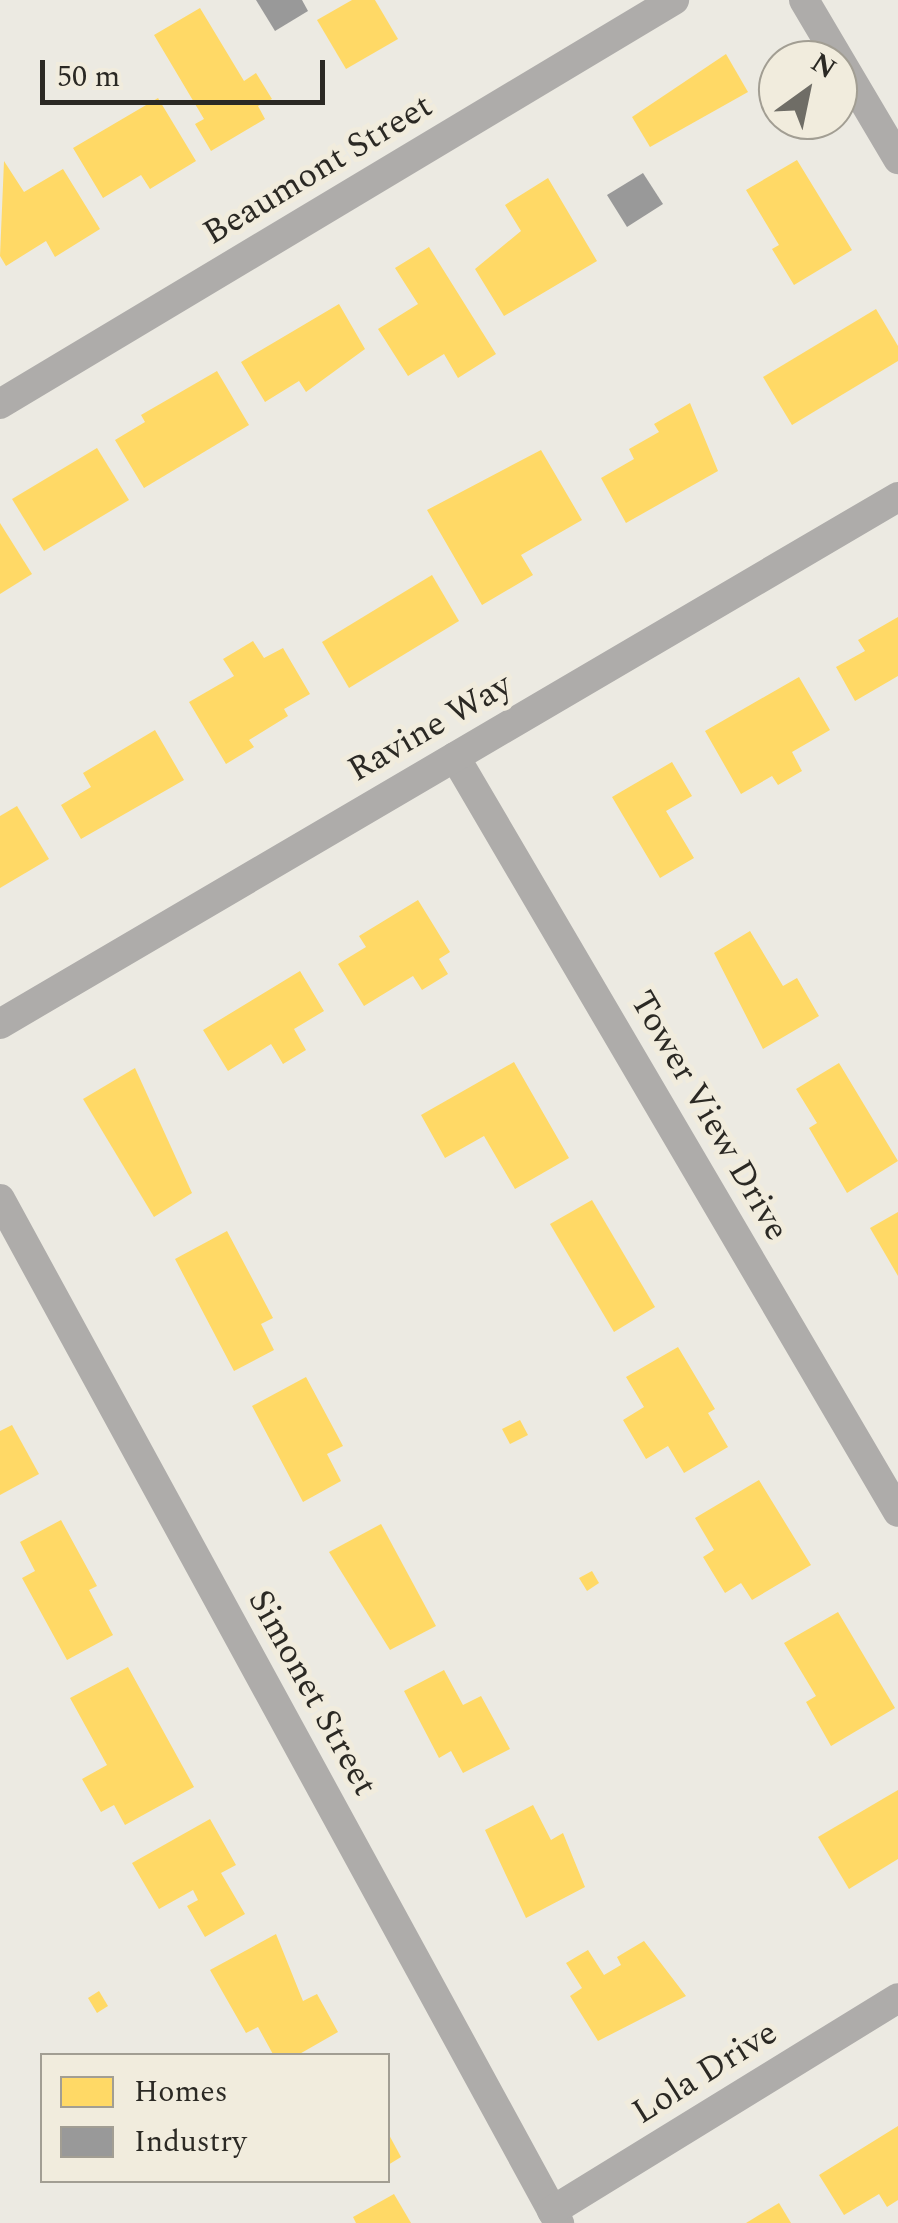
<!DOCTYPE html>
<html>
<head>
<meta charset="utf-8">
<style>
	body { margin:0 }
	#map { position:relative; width:898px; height:2223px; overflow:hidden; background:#eceae2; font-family:Spectral,serif }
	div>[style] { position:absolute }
	.homes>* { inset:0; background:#ffd966 }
	.industry>* { inset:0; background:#999 }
	.minor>* { height:30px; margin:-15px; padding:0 15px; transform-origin:15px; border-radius:15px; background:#aeacaa }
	span { translate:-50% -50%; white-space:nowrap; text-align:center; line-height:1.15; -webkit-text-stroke:10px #f1ecdd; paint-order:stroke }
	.street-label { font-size:35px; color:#2b2924 }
	.legend { position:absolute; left:40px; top:2053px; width:350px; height:130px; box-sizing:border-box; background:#f1ecdd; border:2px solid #a29e93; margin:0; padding:12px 18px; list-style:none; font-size:30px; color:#2b2924 }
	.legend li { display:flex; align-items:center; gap:20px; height:50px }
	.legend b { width:50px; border:2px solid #a29e93 }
	.north { position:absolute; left:758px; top:40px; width:100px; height:100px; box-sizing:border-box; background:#f1ecdd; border:2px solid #a29e93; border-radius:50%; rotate:33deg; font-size:28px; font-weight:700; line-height:40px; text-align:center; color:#2b2924 }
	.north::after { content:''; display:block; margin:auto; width:35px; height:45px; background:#6f6d66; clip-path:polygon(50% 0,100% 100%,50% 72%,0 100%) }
	.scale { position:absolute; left:40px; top:60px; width:285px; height:45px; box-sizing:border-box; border:5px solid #2b2924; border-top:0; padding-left:12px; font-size:30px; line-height:35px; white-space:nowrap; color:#2b2924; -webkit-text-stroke:8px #f1ecdd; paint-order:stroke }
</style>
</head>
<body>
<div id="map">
	<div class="homes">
		<i style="clip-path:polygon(352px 0,375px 0,398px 39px,346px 69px,317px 20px)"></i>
		<i style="clip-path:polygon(200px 8px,244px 81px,256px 73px,272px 99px,258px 106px,265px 119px,211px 151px,195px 124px,204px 119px,154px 35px)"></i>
		<i style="clip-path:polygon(726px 54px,748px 92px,650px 147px,632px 117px)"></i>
		<i style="clip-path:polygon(158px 98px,196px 161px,150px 189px,141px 175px,103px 198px,73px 148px)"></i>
		<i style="clip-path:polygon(797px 160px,852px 250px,794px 285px,772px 249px,779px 245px,746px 190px)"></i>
		<i style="clip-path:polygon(4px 161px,24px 192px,63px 169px,100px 229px,55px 257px,46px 241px,6px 266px,0 256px)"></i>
		<i style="clip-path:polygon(548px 178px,597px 261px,504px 316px,475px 269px,521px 231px,505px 205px)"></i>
		<i style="clip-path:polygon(429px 247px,496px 354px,458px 378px,444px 354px,408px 376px,378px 329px,418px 304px,395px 268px)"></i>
		<i style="clip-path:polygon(339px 304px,365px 349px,306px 392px,299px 381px,265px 402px,241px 362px)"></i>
		<i style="clip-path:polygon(876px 309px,898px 346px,898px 361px,792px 425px,763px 377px)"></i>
		<i style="clip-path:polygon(217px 371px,249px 425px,144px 488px,115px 440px,145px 422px,141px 415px)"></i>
		<i style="clip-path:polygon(690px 403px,718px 471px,626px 523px,601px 478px,634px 459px,629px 449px,659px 432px,654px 424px)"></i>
		<i style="clip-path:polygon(97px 448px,129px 500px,44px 551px,12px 499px)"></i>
		<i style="clip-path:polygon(541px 450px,582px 520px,521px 555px,533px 575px,482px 605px,427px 510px)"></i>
		<i style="clip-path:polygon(0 523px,32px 574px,0 594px)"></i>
		<i style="clip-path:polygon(432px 575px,459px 621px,349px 688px,322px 642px)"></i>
		<i style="clip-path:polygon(898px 617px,898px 676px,855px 701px,836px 667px,865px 651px,858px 640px)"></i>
		<i style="clip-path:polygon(253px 641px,264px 658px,283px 648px,310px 694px,284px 709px,288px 716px,249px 740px,254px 747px,226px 764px,189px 702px,234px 676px,223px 659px)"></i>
		<i style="clip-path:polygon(799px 677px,830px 730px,792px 752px,802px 771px,778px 785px,772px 776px,741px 794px,705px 731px)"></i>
		<i style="clip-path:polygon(155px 730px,184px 780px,81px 839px,61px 805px,91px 787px,83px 773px)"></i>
		<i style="clip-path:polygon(672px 762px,692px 796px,666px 811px,694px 858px,660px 878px,612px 797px)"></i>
		<i style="clip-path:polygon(17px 806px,49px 859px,0 888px,0 816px)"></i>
		<i style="clip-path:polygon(418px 900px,450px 952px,439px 959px,448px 974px,422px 990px,413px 976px,364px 1006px,338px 964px,366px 947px,359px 936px)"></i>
		<i style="clip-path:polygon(750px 931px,783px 986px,797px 978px,819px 1016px,763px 1049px,714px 953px)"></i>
		<i style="clip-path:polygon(300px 971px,324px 1011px,294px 1029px,306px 1050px,283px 1064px,271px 1044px,228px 1071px,203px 1030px)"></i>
		<i style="clip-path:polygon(514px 1062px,569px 1158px,515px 1189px,484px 1136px,445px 1158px,421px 1115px)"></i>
		<i style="clip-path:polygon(839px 1063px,898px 1161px,847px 1193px,809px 1128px,817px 1123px,796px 1089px)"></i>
		<i style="clip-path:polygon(135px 1068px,192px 1193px,154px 1217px,83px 1099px)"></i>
		<i style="clip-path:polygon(592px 1200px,655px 1307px,614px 1332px,550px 1224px)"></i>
		<i style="clip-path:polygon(898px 1212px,898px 1276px,870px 1228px)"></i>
		<i style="clip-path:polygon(227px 1231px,273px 1318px,261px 1324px,274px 1350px,234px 1371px,175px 1259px)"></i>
		<i style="clip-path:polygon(678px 1347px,715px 1409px,708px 1413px,728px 1447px,684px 1473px,668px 1446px,646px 1459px,623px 1420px,644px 1407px,626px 1377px)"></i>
		<i style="clip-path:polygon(306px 1377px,343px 1446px,327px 1454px,341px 1481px,303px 1502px,252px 1406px)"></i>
		<i style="clip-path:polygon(520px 1420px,528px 1435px,510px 1444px,502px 1429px)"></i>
		<i style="clip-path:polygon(12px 1425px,39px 1474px,0 1495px,0 1431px)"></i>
		<i style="clip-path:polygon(759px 1480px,811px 1565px,752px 1600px,741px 1583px,725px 1593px,703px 1557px,714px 1550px,695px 1518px)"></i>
		<i style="clip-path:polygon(61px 1520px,97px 1586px,89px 1590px,113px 1635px,67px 1660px,22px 1578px,35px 1571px,20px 1542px)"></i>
		<i style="clip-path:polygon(381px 1524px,436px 1626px,390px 1650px,329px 1552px)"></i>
		<i style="clip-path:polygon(592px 1571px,599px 1583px,587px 1591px,579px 1578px)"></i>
		<i style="clip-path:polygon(838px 1612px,895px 1708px,831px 1746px,806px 1702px,816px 1696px,784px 1643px)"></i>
		<i style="clip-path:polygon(128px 1667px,194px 1787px,125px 1825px,114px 1805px,101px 1812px,82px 1779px,107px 1765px,70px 1698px)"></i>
		<i style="clip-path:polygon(444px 1670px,463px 1705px,481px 1696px,510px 1749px,463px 1773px,451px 1751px,439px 1758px,404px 1691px)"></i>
		<i style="clip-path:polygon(898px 1790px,898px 1859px,849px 1889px,818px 1837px)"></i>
		<i style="clip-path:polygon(533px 1805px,551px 1840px,563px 1833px,585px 1887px,526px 1918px,485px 1830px)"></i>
		<i style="clip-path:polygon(210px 1819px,236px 1865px,221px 1873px,245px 1914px,205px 1937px,187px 1906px,198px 1900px,193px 1890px,159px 1909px,132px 1863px)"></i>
		<i style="clip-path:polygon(276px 1934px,303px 2001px,317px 1994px,338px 2032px,296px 2056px,274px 2056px,258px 2027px,246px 2033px,210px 1970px)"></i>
		<i style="clip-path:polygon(644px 1941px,686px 1996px,598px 2041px,570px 1996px,582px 1988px,566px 1963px,588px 1950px,604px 1975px,621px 1965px,617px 1957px)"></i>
		<i style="clip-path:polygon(99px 1991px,108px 2006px,97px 2013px,88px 1998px)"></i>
		<i style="clip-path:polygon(898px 2126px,898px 2200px,887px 2207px,879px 2194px,844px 2215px,819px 2175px)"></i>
		<i style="clip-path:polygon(388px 2133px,401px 2157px,388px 2165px)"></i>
		<i style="clip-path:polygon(394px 2194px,411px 2223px,356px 2223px,353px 2217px)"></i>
		<i style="clip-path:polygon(779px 2203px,791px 2223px,746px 2223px)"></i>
	</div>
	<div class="industry">
		<i style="clip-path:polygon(256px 0,302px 0,308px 11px,275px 31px)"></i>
		<i style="clip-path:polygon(643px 173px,663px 204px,627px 227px,607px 195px)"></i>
	</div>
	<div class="minor">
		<i style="left:804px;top:0;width:185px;rotate:59.4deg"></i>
		<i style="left:0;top:404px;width:786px;rotate:-30.94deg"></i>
		<i style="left:455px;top:757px;width:875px;rotate:59.6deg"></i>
		<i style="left:0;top:1024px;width:1041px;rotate:-30.41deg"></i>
		<i style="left:0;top:1199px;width:1167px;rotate:61.37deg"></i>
		<i style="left:552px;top:2211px;width:406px;rotate:-31.6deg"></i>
	</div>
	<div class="street-label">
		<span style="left:318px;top:170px;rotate:-31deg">Beaumont Street</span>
		<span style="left:430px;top:728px;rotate:-30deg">Ravine Way</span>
		<span style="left:709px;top:1116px;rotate:60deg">Tower View Drive</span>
		<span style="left:312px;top:1693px;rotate:61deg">Simonet Street</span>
		<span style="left:705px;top:2073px;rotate:-32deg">Lola Drive</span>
	</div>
	<ul class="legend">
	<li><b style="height:28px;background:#ffd966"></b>Homes</li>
	<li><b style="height:28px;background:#999"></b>Industry</li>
	</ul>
	<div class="north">N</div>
	<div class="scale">50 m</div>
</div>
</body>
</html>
